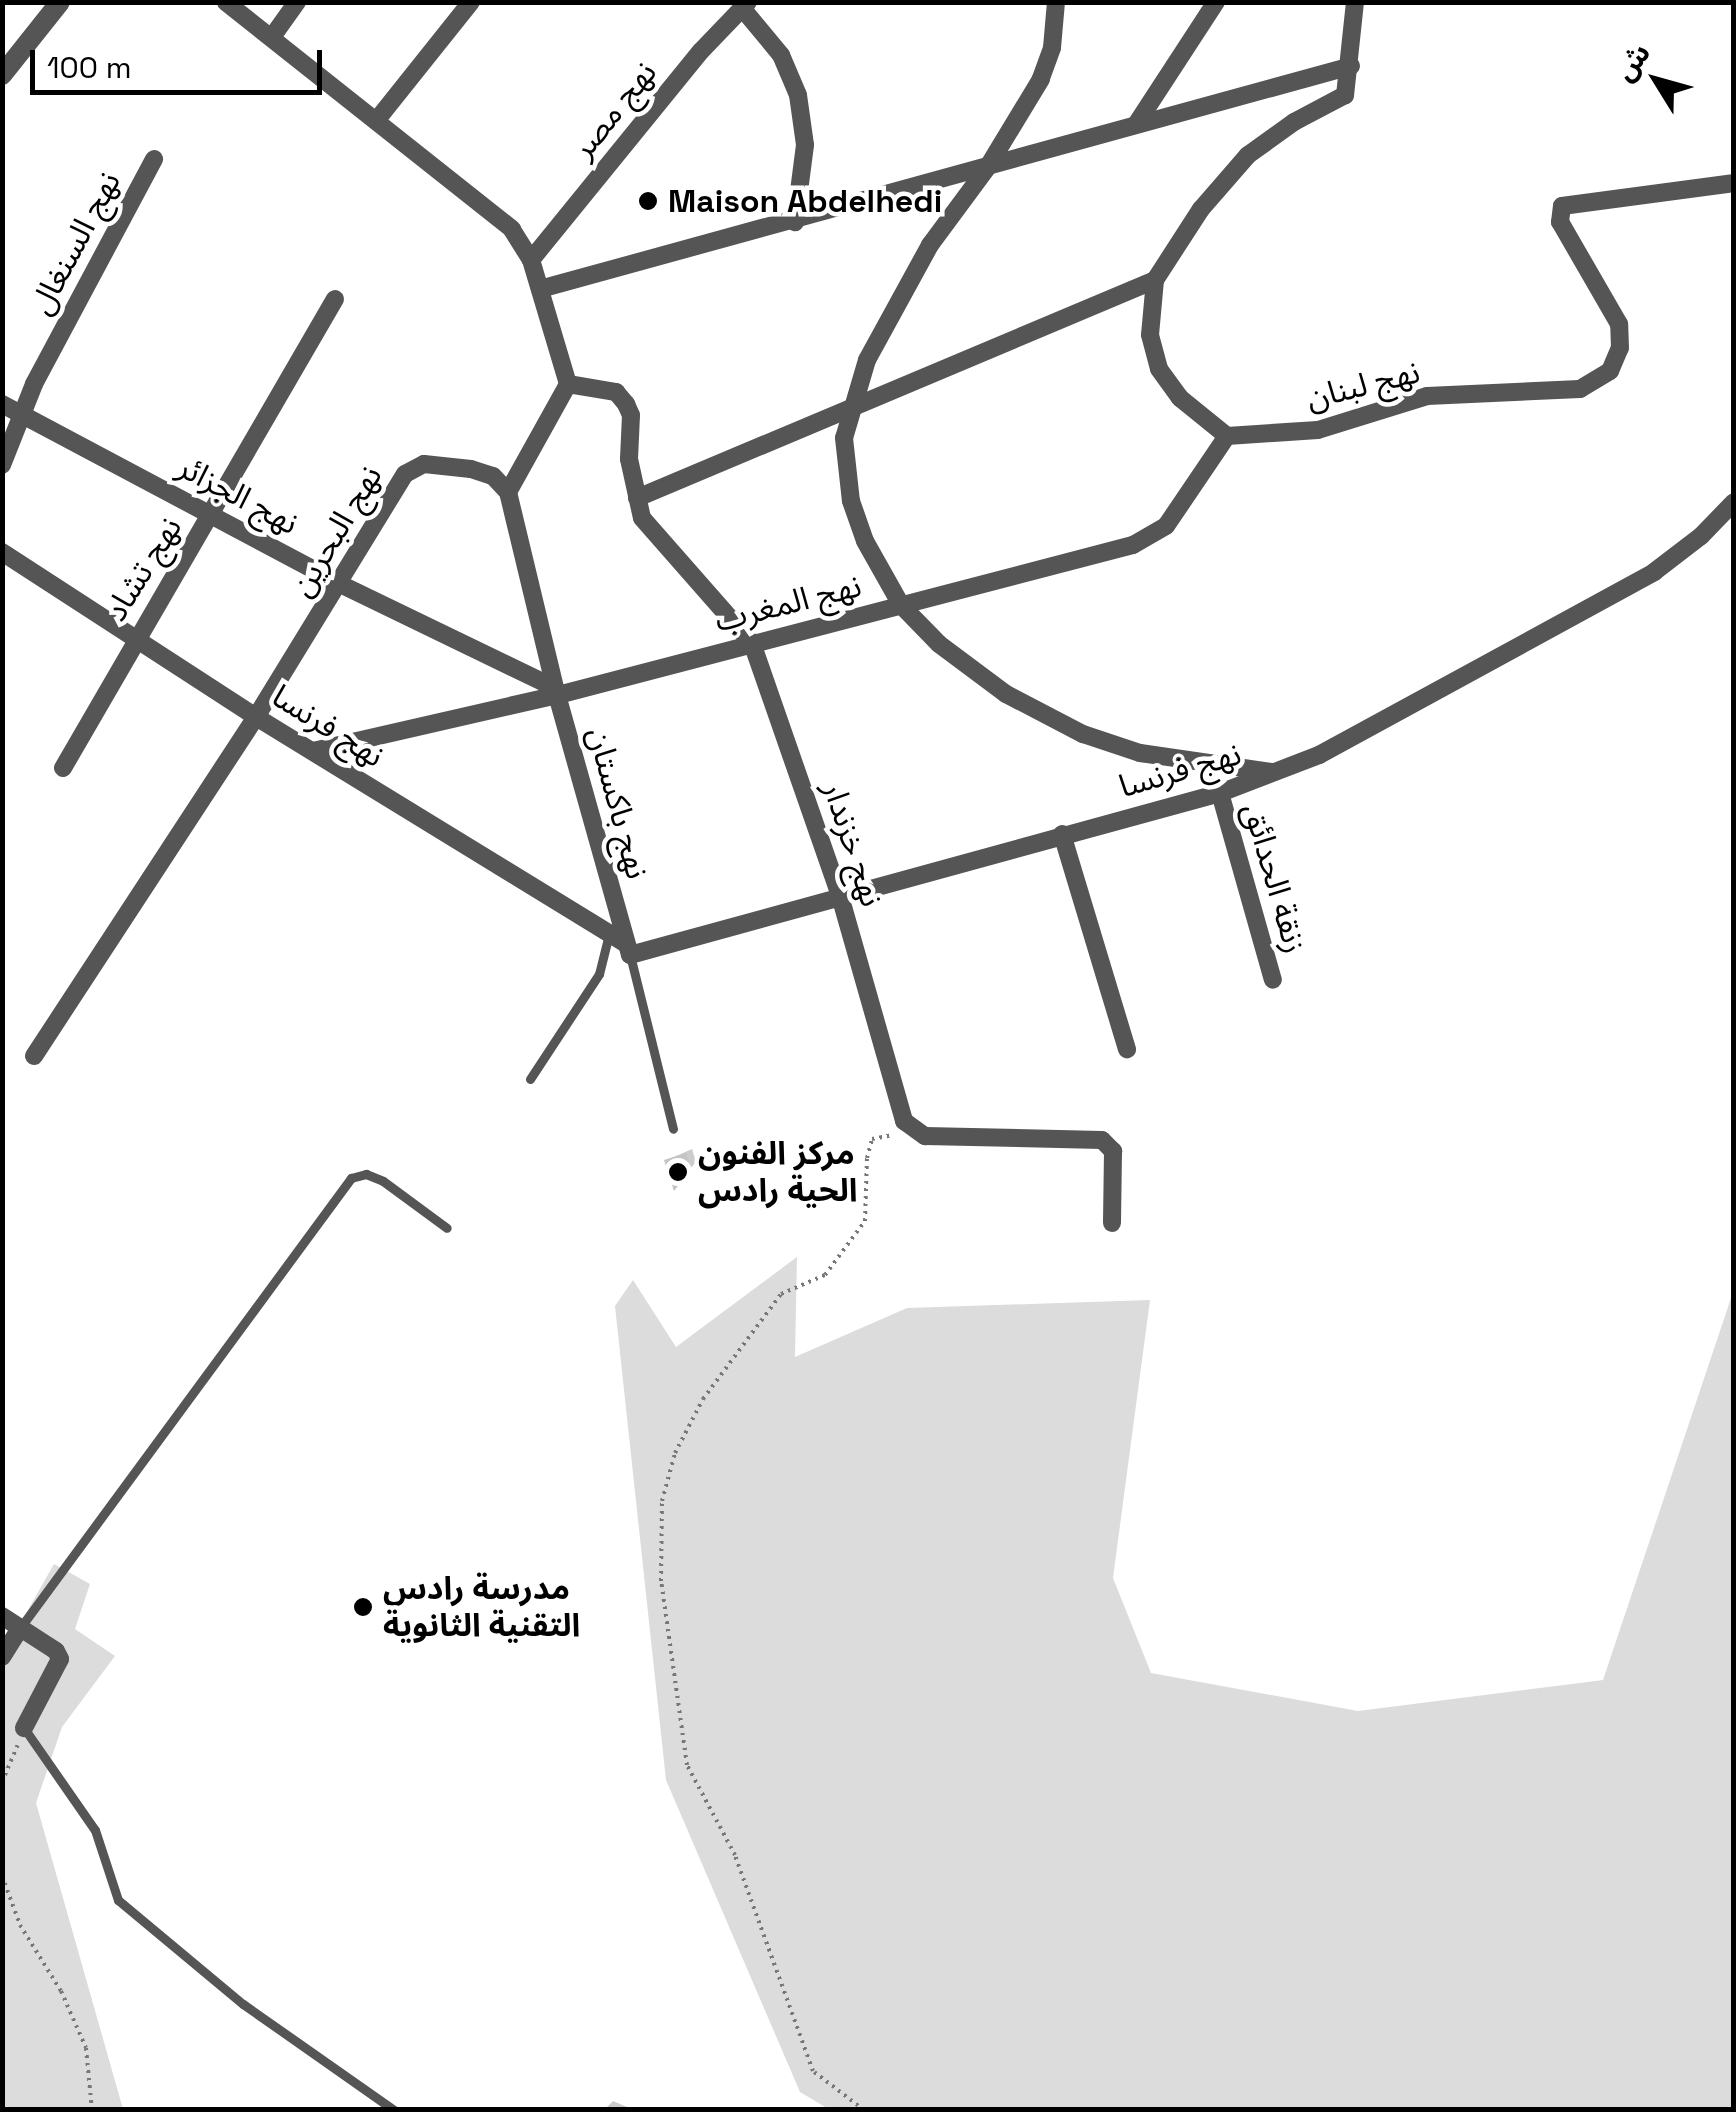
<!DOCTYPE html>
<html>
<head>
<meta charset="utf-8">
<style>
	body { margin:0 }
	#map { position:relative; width:1736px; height:2112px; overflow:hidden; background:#fff; font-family:"Space Grotesk","Noto Sans Arabic",sans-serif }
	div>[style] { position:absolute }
	.green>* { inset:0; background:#dcdcdc }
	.shadow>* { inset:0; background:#0003 }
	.building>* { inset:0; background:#c4c4c4 }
	.path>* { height:4px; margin-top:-2px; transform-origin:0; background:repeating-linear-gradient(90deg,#777 0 2.5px,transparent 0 7.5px) }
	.service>* { height:9px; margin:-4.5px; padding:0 4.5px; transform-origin:4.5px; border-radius:4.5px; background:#555 }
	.minor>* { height:18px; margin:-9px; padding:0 9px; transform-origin:9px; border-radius:9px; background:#555 }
	.tertiary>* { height:20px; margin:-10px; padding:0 10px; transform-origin:10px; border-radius:10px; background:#555 }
	.dots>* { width:28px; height:28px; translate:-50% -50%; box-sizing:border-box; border:5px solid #fff; border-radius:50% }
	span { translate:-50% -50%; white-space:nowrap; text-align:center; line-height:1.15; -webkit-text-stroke:9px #fff; paint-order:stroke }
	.street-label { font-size:32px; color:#000 }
	.poi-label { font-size:32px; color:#000; font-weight:700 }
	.left { translate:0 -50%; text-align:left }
	.frame { position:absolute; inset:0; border:5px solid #000; pointer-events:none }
	.north { position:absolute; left:1606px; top:30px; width:100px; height:100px; -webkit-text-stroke:8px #fff; paint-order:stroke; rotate:307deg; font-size:28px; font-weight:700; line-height:40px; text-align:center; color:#000 }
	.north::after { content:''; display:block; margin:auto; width:35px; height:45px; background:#000; clip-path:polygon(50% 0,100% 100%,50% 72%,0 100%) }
	.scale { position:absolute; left:30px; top:50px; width:292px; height:45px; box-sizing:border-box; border:5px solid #000; border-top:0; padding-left:12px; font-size:30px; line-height:35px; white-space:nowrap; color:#000; -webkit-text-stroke:8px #fff; paint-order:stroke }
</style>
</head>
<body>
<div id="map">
	<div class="green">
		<i style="clip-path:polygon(797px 1257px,795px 1357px,907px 1308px,1150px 1300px,1113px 1578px,1151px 1673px,1358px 1711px,1603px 1680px,1733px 1292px,1733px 2109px,830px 2110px,800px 2092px,666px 1780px,615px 1306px,633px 1280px,676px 1347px)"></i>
		<i style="clip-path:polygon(54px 1564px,90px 1584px,75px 1629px,115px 1656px,62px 1727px,36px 1803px,123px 2109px,3px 2109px,2px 1633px,12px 1638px)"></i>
	</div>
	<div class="shadow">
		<i style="clip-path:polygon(692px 1149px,696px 1162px,675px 1187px,667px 1160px)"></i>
		<i style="clip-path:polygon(613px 2101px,634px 2110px,604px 2110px)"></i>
	</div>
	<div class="building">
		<i style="clip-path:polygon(686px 1153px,691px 1170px,674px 1191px,664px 1160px)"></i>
	</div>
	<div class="path">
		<i style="left:2px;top:1782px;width:43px;rotate:-67deg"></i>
		<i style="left:2px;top:1876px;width:52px;rotate:69.8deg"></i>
		<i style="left:20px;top:1925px;width:78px;rotate:58.2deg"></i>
		<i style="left:61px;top:1991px;width:62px;rotate:66.3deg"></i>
		<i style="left:86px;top:2048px;width:62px;rotate:84.5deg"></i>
		<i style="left:864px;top:2110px;width:64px;rotate:-142.6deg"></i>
		<i style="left:813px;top:2071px;width:230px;rotate:-109.9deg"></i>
		<i style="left:735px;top:1855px;width:102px;rotate:-118.1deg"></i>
		<i style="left:687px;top:1765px;width:186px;rotate:-98deg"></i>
		<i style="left:661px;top:1581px;width:80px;rotate:-89.3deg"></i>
		<i style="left:662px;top:1501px;width:50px;rotate:-74.8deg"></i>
		<i style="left:675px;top:1453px;width:61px;rotate:-62.6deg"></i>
		<i style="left:703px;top:1399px;width:131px;rotate:-53.4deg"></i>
		<i style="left:781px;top:1294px;width:48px;rotate:-23.4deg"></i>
		<i style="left:825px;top:1275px;width:67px;rotate:-53.5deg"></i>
		<i style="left:865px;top:1221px;width:63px;rotate:-88.2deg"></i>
		<i style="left:867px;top:1158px;width:20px;rotate:-75deg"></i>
		<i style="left:872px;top:1139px;width:20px;rotate:-11deg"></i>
	</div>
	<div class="service">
		<i style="left:630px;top:955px;width:179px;rotate:76.1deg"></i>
		<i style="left:530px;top:1079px;width:126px;rotate:-56.7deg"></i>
		<i style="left:599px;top:974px;width:41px;rotate:-76deg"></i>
		<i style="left:20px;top:1628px;width:559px;rotate:-53.66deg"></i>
		<i style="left:351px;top:1178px;width:16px;rotate:-15deg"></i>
		<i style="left:366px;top:1174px;width:18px;rotate:22deg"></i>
		<i style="left:383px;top:1181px;width:79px;rotate:36.3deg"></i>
		<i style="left:24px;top:1728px;width:124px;rotate:55.2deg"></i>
		<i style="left:95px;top:1830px;width:74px;rotate:71.8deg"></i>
		<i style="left:118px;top:1900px;width:163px;rotate:39.8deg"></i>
		<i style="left:243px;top:2004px;width:184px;rotate:35.1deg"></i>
	</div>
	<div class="minor">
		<i style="left:1056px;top:2px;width:46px;rotate:95deg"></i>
		<i style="left:1052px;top:48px;width:33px;rotate:110deg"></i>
		<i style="left:1041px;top:79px;width:104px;rotate:121.2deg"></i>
		<i style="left:987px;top:168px;width:96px;rotate:126.5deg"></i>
		<i style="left:930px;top:245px;width:131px;rotate:118.7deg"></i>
		<i style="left:867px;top:360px;width:81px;rotate:106.4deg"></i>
		<i style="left:844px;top:438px;width:63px;rotate:83.7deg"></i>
		<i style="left:851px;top:501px;width:42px;rotate:70.7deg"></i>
		<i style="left:865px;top:541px;width:73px;rotate:60.6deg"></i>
		<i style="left:901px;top:605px;width:54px;rotate:45.7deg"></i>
		<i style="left:939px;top:644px;width:84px;rotate:36.7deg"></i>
		<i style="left:1006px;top:694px;width:87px;rotate:27.5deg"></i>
		<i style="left:1083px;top:734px;width:60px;rotate:18.4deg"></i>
		<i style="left:1140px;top:753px;width:133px;rotate:8.2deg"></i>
		<i style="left:1355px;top:2px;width:94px;rotate:96.1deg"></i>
		<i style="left:1345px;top:95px;width:58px;rotate:152.1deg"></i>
		<i style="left:1294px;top:122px;width:57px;rotate:144.3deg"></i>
		<i style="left:1248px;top:155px;width:72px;rotate:131deg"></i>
		<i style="left:1201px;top:209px;width:85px;rotate:122.9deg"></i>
		<i style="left:1155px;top:280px;width:55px;rotate:95.2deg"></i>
		<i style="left:1150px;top:335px;width:35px;rotate:75deg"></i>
		<i style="left:1159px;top:369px;width:36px;rotate:54deg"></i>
		<i style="left:1180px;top:398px;width:60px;rotate:39deg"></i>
		<i style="left:1227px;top:436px;width:91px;rotate:-3.8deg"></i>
		<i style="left:1318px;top:430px;width:114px;rotate:-17.3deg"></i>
		<i style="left:1427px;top:396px;width:153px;rotate:-2.6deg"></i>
		<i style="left:1580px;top:389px;width:35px;rotate:-31deg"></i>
		<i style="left:1610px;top:371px;width:25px;rotate:-67deg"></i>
		<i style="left:1620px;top:348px;width:24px;rotate:-92deg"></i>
		<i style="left:1619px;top:324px;width:118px;rotate:-120deg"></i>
		<i style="left:1560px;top:222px;width:16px;rotate:-83deg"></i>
		<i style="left:1562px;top:206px;width:174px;rotate:-7.6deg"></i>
		<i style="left:742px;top:8px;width:61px;rotate:50.3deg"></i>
		<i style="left:781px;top:55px;width:43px;rotate:67deg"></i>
		<i style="left:798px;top:95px;width:50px;rotate:82deg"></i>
		<i style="left:805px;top:145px;width:78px;rotate:97.4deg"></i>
		<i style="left:272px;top:37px;width:43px;rotate:-54.5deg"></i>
		<i style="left:376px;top:121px;width:152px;rotate:-51.4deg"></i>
		<i style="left:1137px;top:123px;width:145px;rotate:-56.9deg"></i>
		<i style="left:531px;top:260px;width:269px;rotate:-50.9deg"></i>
		<i style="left:701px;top:51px;width:68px;rotate:-46.2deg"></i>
		<i style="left:540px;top:289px;width:841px;rotate:-15.37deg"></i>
		<i style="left:568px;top:384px;width:49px;rotate:9.5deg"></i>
		<i style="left:616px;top:392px;width:16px;rotate:50deg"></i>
		<i style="left:626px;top:404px;width:12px;rotate:66deg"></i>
		<i style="left:631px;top:415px;width:44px;rotate:92.6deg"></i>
		<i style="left:629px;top:459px;width:60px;rotate:77.6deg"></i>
		<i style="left:642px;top:518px;width:167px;rotate:48.7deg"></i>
		<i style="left:752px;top:643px;width:268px;rotate:70.8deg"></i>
		<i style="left:840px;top:896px;width:234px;rotate:74.1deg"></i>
		<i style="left:904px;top:1121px;width:26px;rotate:36deg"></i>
		<i style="left:925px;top:1136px;width:177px;rotate:1.3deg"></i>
		<i style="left:1102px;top:1140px;width:16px;rotate:45deg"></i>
		<i style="left:1113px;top:1151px;width:72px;rotate:90.8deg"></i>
		<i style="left:2px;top:404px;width:383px;rotate:28deg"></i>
		<i style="left:340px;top:584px;width:239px;rotate:25.8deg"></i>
		<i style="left:2px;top:465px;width:87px;rotate:-68.4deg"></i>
		<i style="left:34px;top:384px;width:255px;rotate:-61.9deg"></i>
		<i style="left:508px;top:492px;width:202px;rotate:76.5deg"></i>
		<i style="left:555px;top:688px;width:277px;rotate:74.3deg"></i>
		<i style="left:630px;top:955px;width:612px;rotate:-15.35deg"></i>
		<i style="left:1220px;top:793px;width:106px;rotate:-21deg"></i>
		<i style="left:1319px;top:755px;width:382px;rotate:-28.6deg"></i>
		<i style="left:1654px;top:572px;width:59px;rotate:-37.5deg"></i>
		<i style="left:1701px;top:536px;width:47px;rotate:-45.9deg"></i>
		<i style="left:637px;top:498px;width:562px;rotate:-22.82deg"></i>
		<i style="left:2px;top:552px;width:303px;rotate:33deg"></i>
		<i style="left:256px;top:717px;width:434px;rotate:31.5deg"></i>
		<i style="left:313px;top:751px;width:251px;rotate:-12.9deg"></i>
		<i style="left:558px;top:695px;width:594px;rotate:-14.62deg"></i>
		<i style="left:1133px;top:545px;width:38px;rotate:-30deg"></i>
		<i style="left:1166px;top:526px;width:109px;rotate:-55.9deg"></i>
		<i style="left:63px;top:768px;width:542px;rotate:-59.89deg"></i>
		<i style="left:1220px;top:793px;width:194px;rotate:74.2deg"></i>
		<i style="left:1062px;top:834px;width:225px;rotate:73.2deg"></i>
		<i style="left:34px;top:1056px;width:405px;rotate:-56.8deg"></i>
		<i style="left:256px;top:717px;width:285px;rotate:-58.5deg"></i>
		<i style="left:405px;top:474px;width:21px;rotate:-28deg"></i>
		<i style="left:424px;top:464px;width:47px;rotate:6.1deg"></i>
		<i style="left:471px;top:469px;width:23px;rotate:18deg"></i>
		<i style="left:493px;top:476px;width:22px;rotate:47deg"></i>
		<i style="left:508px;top:492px;width:124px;rotate:-60.9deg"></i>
		<i style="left:568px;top:384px;width:129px;rotate:-106.6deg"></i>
		<i style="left:531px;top:260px;width:36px;rotate:-122deg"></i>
		<i style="left:512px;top:229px;width:365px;rotate:-141.6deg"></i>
		<i style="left:2px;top:1616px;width:64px;rotate:32.9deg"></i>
		<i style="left:56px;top:1651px;width:9px;rotate:63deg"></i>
		<i style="left:60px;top:1659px;width:78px;rotate:117.6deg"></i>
		<i style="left:2px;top:1657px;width:34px;rotate:-58deg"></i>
	</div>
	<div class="tertiary">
		<i style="left:2px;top:75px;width:93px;rotate:-51.5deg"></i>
	</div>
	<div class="dots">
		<i style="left:648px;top:201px;background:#000"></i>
		<i style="left:678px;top:1172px;background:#000"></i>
		<i style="left:363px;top:1607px;background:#000"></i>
	</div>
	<div class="street-label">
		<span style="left:614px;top:110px;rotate:-51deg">نهج مصر</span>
		<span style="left:75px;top:243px;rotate:-62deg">نهج السنغال</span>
		<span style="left:1363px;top:385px;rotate:-14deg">نهج لبنان</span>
		<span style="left:238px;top:495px;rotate:28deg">نهج الجزائر</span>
		<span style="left:336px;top:531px;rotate:-59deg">نهج البحرين</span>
		<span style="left:143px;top:569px;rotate:-58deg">نهج تشاد</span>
		<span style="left:788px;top:603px;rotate:-14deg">نهج المغرب</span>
		<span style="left:328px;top:726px;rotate:32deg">نهج فرنسا</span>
		<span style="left:1180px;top:770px;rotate:-16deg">نهج فرنسا</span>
		<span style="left:618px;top:803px;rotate:75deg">نهج باكستان</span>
		<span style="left:853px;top:844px;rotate:72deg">نهج خزندار</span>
		<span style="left:1275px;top:878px;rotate:74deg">زنقة الحدائق</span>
	</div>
	<div class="poi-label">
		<span class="left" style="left:668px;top:201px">Maison Abdelhedi</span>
		<span class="left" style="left:698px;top:1172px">مركز الفنون<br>الحية رادس</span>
		<span class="left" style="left:383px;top:1607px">مدرسة رادس<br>التقنية الثانوية</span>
	</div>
	<div class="frame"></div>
	<div class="north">ش</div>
	<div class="scale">100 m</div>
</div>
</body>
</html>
